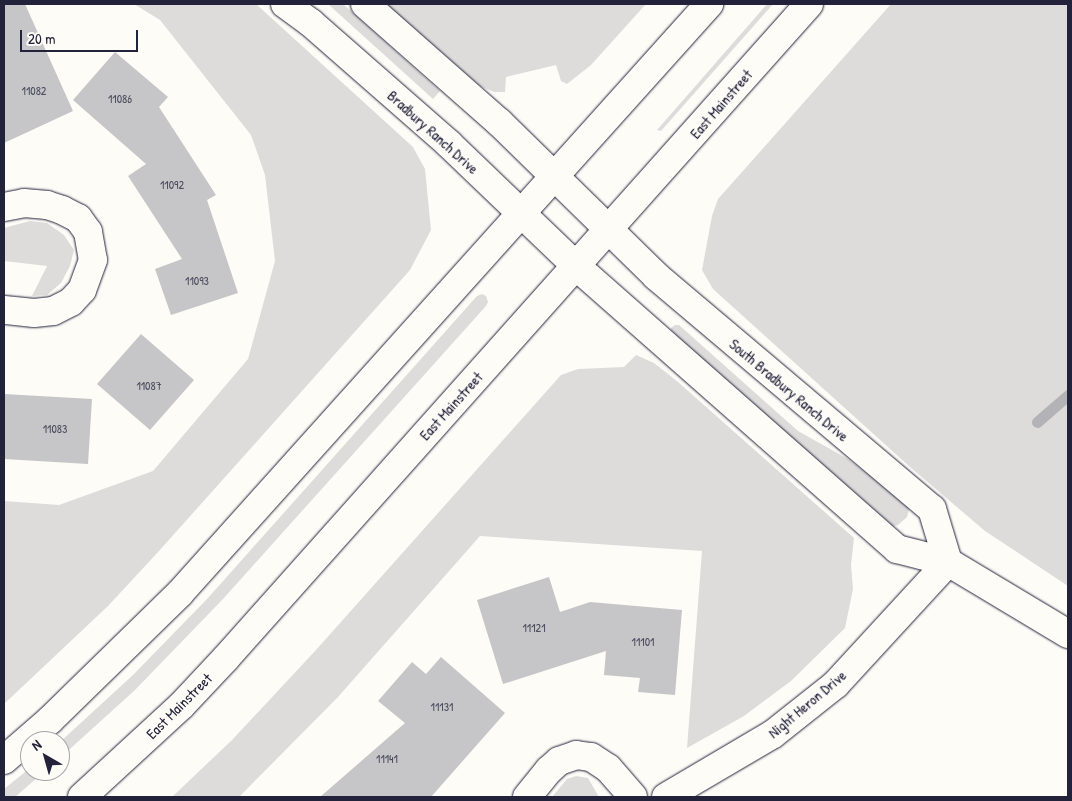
<!DOCTYPE html>
<html>
<head>
<meta charset="utf-8">
<style>
	body { margin:0 }
	#map { position:relative; width:1072px; height:801px; overflow:hidden; background:#fdfcf7; font-family:"Patrick Hand",sans-serif }
	div>[style] { position:absolute }
	.green>* { inset:0; background:#dddcdb }
	.stream>* { height:11px; margin:-5.5px; padding:0 5.5px; transform-origin:5.5px; border-radius:5.5px; background:#b2b2b7 }
	.building>* { inset:0; background:#c6c6c8 }
	.roads { filter:drop-shadow(0 0 1px #22223b) drop-shadow(0 0 1px #22223b) }
	.minor>* { height:28px; margin:-14px; padding:0 14px; transform-origin:14px; border-radius:14px; background:#fdfcf7 }
	.tertiary>* { height:28px; margin:-14px; padding:0 14px; transform-origin:14px; border-radius:14px; background:#fdfcf7 }
	.secondary>* { height:28px; margin:-14px; padding:0 14px; transform-origin:14px; border-radius:14px; background:#fdfcf7 }
	span { translate:-50% -50%; white-space:nowrap; text-align:center; line-height:1.15; -webkit-text-stroke:4px #fdfcf7; paint-order:stroke }
	.number-label { font-size:12px; color:#4b4b5e }
	.number-label span { -webkit-text-stroke-width:0 }
	.street-label { font-size:15px; color:#22223b }
	.frame { position:absolute; inset:0; border:5px solid #22223b; pointer-events:none }
	.north { position:absolute; left:20px; top:731px; width:50px; height:50px; box-sizing:border-box; background:#fdfcf7; border:1px solid #a5a5ac; border-radius:50%; rotate:322deg; font-size:14px; font-weight:700; line-height:20px; text-align:center; color:#22223b }
	.north::after { content:''; display:block; margin:auto; width:18px; height:22px; background:#22223b; clip-path:polygon(50% 0,100% 100%,50% 72%,0 100%) }
	.scale { position:absolute; left:20px; top:30px; width:118px; height:22px; box-sizing:border-box; border:2px solid #22223b; border-top:0; padding-left:6px; font-size:15px; line-height:18px; white-space:nowrap; color:#22223b; -webkit-text-stroke:4px #fdfcf7; paint-order:stroke }
</style>
</head>
<body>
<div id="map">
	<div class="green">
		<i style="clip-path:polygon(134px 4px,256px 4px,413px 147px,425px 169px,431px 230px,410px 270px,159px 551px,108px 606px,4px 704px,4px 501px,59px 505px,153px 471px,248px 359px,275px 261px,265px 175px,251px 135px,160px 20px)"></i>
		<i style="clip-path:polygon(328px 4px,343px 4px,440px 91px,433px 99px)"></i>
		<i style="clip-path:polygon(384px 4px,646px 4px,591px 65px,567px 84px,561px 81px,556px 65px,506px 77px,505px 92px,494px 92px,477px 85px)"></i>
		<i style="clip-path:polygon(767px 4px,773px 4px,661px 131px,657px 130px)"></i>
		<i style="clip-path:polygon(891px 4px,1068px 4px,1068px 586px,985px 531px,910px 467px,713px 289px,702px 270px,712px 216px,718px 199px)"></i>
		<i style="clip-path:polygon(30px 221px,47px 223px,64px 235px,74px 250px,70px 266px,61px 283px,47px 295px,32px 296px,47px 266px,4px 261px,4px 228px)"></i>
		<i style="clip-path:polygon(482px 294px,486px 296px,488px 302px,486px 306px,223px 599px,135px 690px,60px 758px,60px 742px,133px 675px,208px 598px,477px 296px)"></i>
		<i style="clip-path:polygon(675px 325px,679px 325px,798px 431px,848px 459px,905px 501px,909px 509px,907px 517px,898px 525px,891px 527px,671px 334px,671px 328px)"></i>
		<i style="clip-path:polygon(636px 355px,654px 363px,678px 382px,854px 538px,851px 565px,853px 589px,845px 628px,791px 681px,744px 716px,687px 748px,702px 551px,480px 536px,338px 697px,239px 797px,172px 797px,232px 740px,316px 650px,561px 375px,578px 369px,624px 367px)"></i>
		<i style="clip-path:polygon(30px 768px,30px 771px,45px 771px,15px 797px,4px 797px,4px 789px)"></i>
		<i style="clip-path:polygon(576px 776px,588px 778px,599px 797px,552px 797px,567px 779px)"></i>
	</div>
	<div class="stream">
		<i style="left:1037px;top:422px;width:41px;rotate:-41.1deg"></i>
	</div>
	<div class="building">
		<i style="clip-path:polygon(4px 4px,25px 4px,73px 111px,4px 143px)"></i>
		<i style="clip-path:polygon(115px 52px,168px 97px,159px 107px,216px 195px,207px 200px,238px 293px,171px 315px,155px 269px,182px 259px,128px 176px,146px 164px,73px 100px)"></i>
		<i style="clip-path:polygon(141px 334px,194px 380px,150px 430px,97px 384px)"></i>
		<i style="clip-path:polygon(4px 394px,92px 399px,88px 464px,4px 459px)"></i>
		<i style="clip-path:polygon(549px 577px,560px 612px,590px 602px,682px 610px,675px 695px,638px 692px,640px 678px,604px 675px,606px 651px,503px 684px,477px 600px)"></i>
		<i style="clip-path:polygon(441px 657px,505px 713px,431px 797px,320px 797px,405px 723px,378px 701px,412px 662px,426px 674px)"></i>
	</div>
	<div class="roads">
		<div class="minor">
			<i style="left:4px;top:207px;width:20px;rotate:-11deg"></i>
			<i style="left:24px;top:203px;width:23px;rotate:5deg"></i>
			<i style="left:47px;top:205px;width:16px;rotate:18deg"></i>
			<i style="left:62px;top:210px;width:18px;rotate:27deg"></i>
			<i style="left:78px;top:218px;width:17px;rotate:54deg"></i>
			<i style="left:88px;top:232px;width:28px;rotate:80deg"></i>
			<i style="left:93px;top:260px;width:32px;rotate:110deg"></i>
			<i style="left:82px;top:290px;width:16px;rotate:133deg"></i>
			<i style="left:71px;top:302px;width:20px;rotate:153deg"></i>
			<i style="left:53px;top:311px;width:19px;rotate:174deg"></i>
			<i style="left:34px;top:313px;width:30px;rotate:-174deg"></i>
			<i style="left:527px;top:797px;width:35px;rotate:-51deg"></i>
			<i style="left:549px;top:770px;width:13px;rotate:-42deg"></i>
			<i style="left:559px;top:761px;width:18px;rotate:-19deg"></i>
			<i style="left:576px;top:755px;width:15px;rotate:8deg"></i>
			<i style="left:591px;top:757px;width:20px;rotate:33deg"></i>
			<i style="left:608px;top:768px;width:38px;rotate:49deg"></i>
		</div>
		<div class="tertiary">
			<i style="left:285px;top:4px;width:32px;rotate:36deg"></i>
			<i style="left:311px;top:23px;width:184px;rotate:41.2deg"></i>
			<i style="left:449px;top:144px;width:176px;rotate:43.8deg"></i>
			<i style="left:576px;top:266px;width:428px;rotate:41.4deg"></i>
			<i style="left:897px;top:549px;width:53px;rotate:14.3deg"></i>
			<i style="left:948px;top:562px;width:140px;rotate:31deg"></i>
			<i style="left:365px;top:4px;width:179px;rotate:41.4deg"></i>
			<i style="left:499px;top:122px;width:220px;rotate:44.4deg"></i>
			<i style="left:656px;top:276px;width:361px;rotate:40.2deg"></i>
			<i style="left:932px;top:509px;width:55px;rotate:73.2deg"></i>
			<i style="left:666px;top:797px;width:124px;rotate:-30.5deg"></i>
			<i style="left:773px;top:734px;width:80px;rotate:-38.4deg"></i>
			<i style="left:836px;top:684px;width:166px;rotate:-47.4deg"></i>
		</div>
		<div class="secondary">
			<i style="left:4px;top:760px;width:61px;rotate:-41deg"></i>
			<i style="left:50px;top:720px;width:182px;rotate:-44.3deg"></i>
			<i style="left:180px;top:593px;width:792px;rotate:-48.07deg"></i>
			<i style="left:82px;top:797px;width:134px;rotate:-42.6deg"></i>
			<i style="left:181px;top:706px;width:66px;rotate:-46.8deg"></i>
			<i style="left:226px;top:658px;width:876px;rotate:-48.28deg"></i>
		</div>
	</div>
	<div class="number-label">
		<span style="left:34px;top:91px">11082</span>
		<span style="left:120px;top:99px">11086</span>
		<span style="left:172px;top:185px">11092</span>
		<span style="left:197px;top:281px">11093</span>
		<span style="left:149px;top:386px">11087</span>
		<span style="left:55px;top:429px">11083</span>
		<span style="left:534px;top:628px">11121</span>
		<span style="left:643px;top:642px">11101</span>
		<span style="left:442px;top:707px">11131</span>
		<span style="left:387px;top:759px">11141</span>
	</div>
	<div class="street-label">
		<span style="left:721px;top:104px;rotate:-49deg">East Mainstreet</span>
		<span style="left:433px;top:132px;rotate:42deg">Bradbury Ranch Drive</span>
		<span style="left:789px;top:390px;rotate:40deg">South Bradbury Ranch Drive</span>
		<span style="left:451px;top:406px;rotate:-48deg">East Mainstreet</span>
		<span style="left:807px;top:704px;rotate:-40deg">Night Heron Drive</span>
		<span style="left:179px;top:706px;rotate:-45deg">East Mainstreet</span>
	</div>
	<div class="frame"></div>
	<div class="north">N</div>
	<div class="scale">20 m</div>
</div>
</body>
</html>
